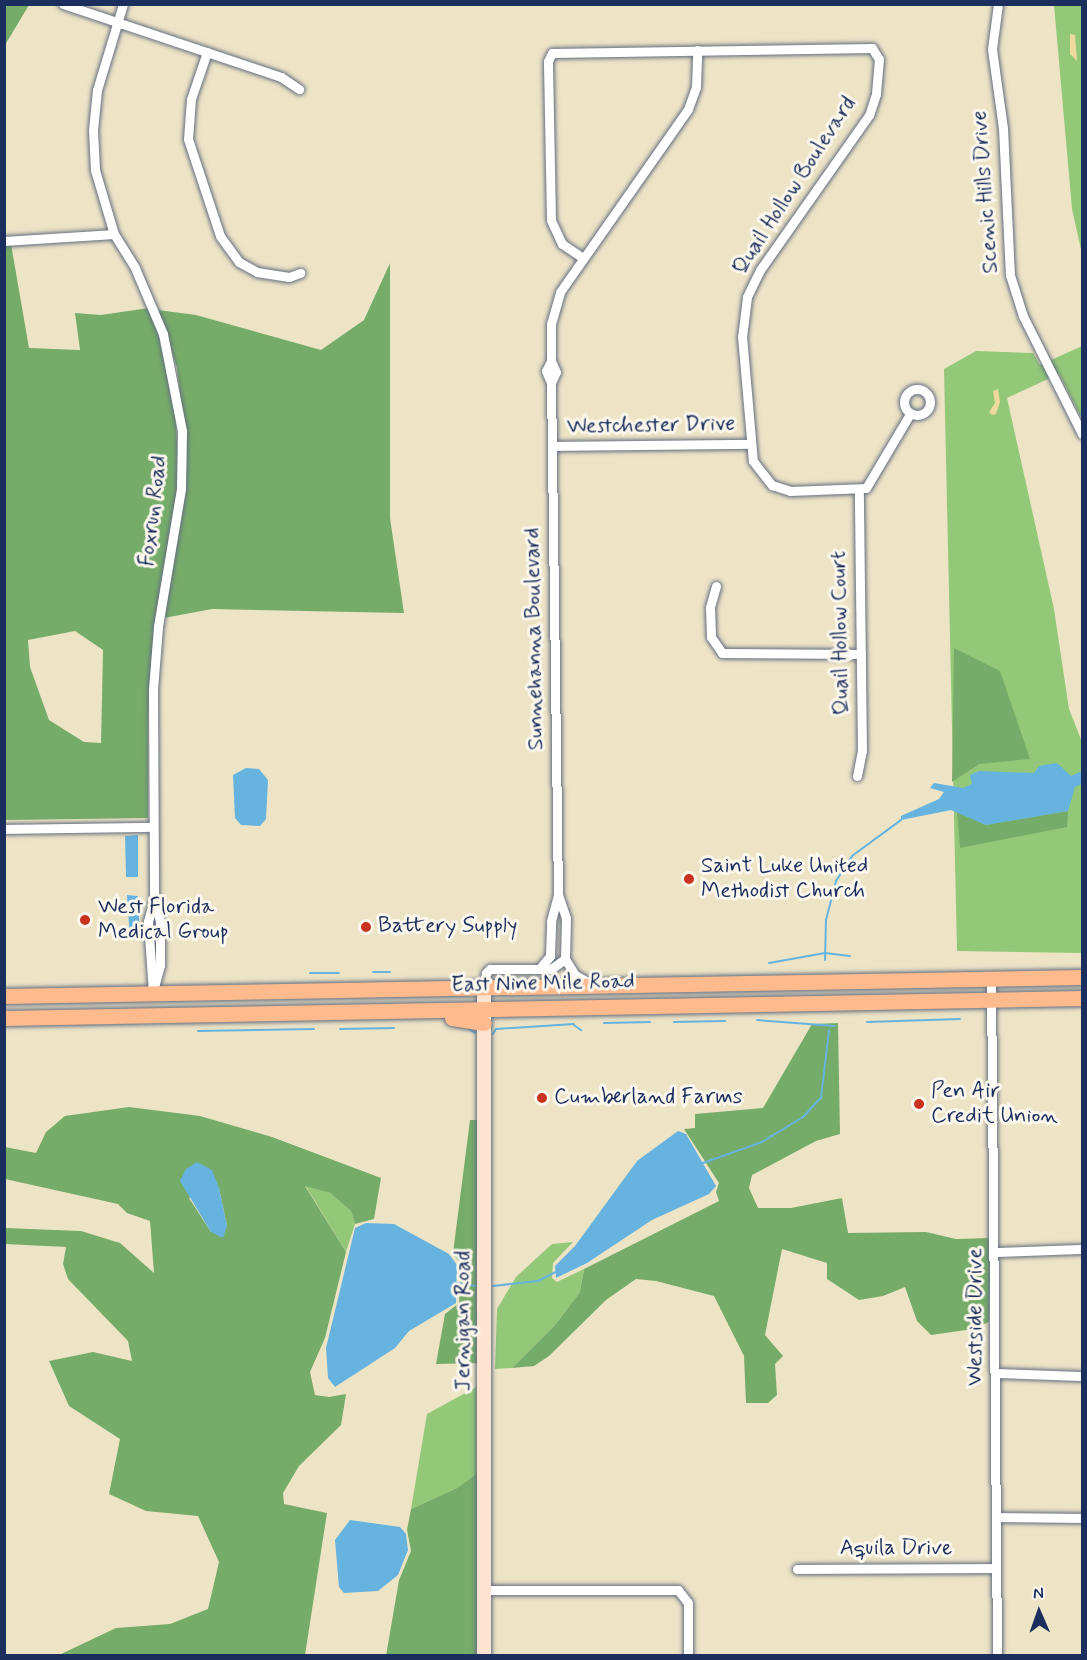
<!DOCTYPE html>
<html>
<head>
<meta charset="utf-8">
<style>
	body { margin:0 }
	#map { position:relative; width:1087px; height:1660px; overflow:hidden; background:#ede4c6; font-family:Mynerve,sans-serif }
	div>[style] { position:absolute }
	.green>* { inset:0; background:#93c879 }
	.forest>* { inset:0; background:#76ac69 }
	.sand>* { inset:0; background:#eeda9e }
	.water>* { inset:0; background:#66b3e0 }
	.stream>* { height:2px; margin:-1px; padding:0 1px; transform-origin:1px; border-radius:1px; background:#66b3e0 }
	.roads { filter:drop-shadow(0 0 2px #646e82) drop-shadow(0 0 2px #646e82) }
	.street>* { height:9px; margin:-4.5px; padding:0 4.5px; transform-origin:4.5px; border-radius:4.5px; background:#fff }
	.street>.ring { margin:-4.5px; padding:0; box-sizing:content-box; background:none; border:9px solid #fff; border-radius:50% }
	.secondary>* { height:14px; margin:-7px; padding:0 7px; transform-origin:7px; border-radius:7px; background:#fee3d1 }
	.primary>* { height:15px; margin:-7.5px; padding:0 7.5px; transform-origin:7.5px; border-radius:7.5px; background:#fcba8d }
	.dots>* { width:16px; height:16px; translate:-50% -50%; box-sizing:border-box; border:3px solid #fbf7ec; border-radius:50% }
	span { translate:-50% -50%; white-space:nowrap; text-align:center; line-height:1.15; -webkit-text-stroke:6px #fbf7ec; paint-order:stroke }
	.street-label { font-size:22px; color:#1b2f5e }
	.poi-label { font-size:22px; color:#1b2f5e }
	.left { translate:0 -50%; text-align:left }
	.frame { position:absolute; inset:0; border:6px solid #1b2f5e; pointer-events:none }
	.north { position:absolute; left:1009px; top:1582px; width:60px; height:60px; -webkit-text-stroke:4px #fbf7ec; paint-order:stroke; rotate:358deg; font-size:16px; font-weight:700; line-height:24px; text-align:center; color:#1b2f5e }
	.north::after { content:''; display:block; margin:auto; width:21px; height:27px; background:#1b2f5e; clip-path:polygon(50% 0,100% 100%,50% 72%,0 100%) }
</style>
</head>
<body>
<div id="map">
	<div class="green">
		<i style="clip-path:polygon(1054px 5px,1082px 5px,1082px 254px,1072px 209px)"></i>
		<i style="clip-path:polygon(1082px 346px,1082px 419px,1059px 374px,1007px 398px,1054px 609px,1069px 709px,1082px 742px,1082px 953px,957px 951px,944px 369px,976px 351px,1033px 353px,1040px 365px)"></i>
		<i style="clip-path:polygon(305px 1185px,330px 1193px,351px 1211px,355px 1224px,346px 1252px)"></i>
		<i style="clip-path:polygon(573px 1242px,553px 1263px,552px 1278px,557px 1282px,584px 1269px,580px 1292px,555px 1325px,512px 1368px,495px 1369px,497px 1309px,516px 1277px,552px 1244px)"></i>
		<i style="clip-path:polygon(480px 1385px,480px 1471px,457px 1488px,411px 1509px,427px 1414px)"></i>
	</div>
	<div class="forest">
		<i style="clip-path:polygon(5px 4px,29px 5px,5px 45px,4px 5px)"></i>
		<i style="clip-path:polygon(evenodd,11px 244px,29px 348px,80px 350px,75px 313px,101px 315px,149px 308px,159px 336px,175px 412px,178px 458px,177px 489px,154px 627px,148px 716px,148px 818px,5px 820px,4px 246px,11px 244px,75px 631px,103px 650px,101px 743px,84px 742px,49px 720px,30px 667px,28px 640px,75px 631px)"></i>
		<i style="clip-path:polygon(390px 263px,390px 518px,404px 613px,212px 609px,164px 618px,185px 490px,187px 458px,177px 368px,158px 310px,196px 315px,321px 350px,364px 320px)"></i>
		<i style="clip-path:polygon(954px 648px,1000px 671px,1030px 759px,979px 764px,952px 782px)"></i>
		<i style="clip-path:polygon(1068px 811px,1067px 827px,960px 848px,957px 812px,986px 825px)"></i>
		<i style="clip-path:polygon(838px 1023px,840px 1134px,816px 1141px,752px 1175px,749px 1188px,758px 1208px,791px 1208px,842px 1198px,848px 1233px,926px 1232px,956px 1239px,991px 1238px,989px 1322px,973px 1329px,931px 1335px,917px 1321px,905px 1287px,883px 1296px,859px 1300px,827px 1279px,827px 1263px,782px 1249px,765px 1335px,783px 1356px,775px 1364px,777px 1395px,768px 1403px,746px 1403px,744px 1356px,714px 1296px,656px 1281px,636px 1279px,606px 1300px,549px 1356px,534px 1366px,512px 1368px,555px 1325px,580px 1292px,584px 1269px,719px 1201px,716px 1192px,719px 1183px,684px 1129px,695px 1128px,695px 1114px,763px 1108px,812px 1024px)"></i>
		<i style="clip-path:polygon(evenodd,129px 1107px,200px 1116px,272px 1137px,381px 1178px,374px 1219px,355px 1224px,351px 1211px,330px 1193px,305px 1186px,346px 1252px,325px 1338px,310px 1372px,315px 1395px,329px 1397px,346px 1394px,341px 1425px,299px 1466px,283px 1493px,284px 1504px,327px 1513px,305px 1655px,59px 1655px,116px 1628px,170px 1624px,208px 1609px,219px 1562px,198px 1516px,146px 1511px,109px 1494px,120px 1439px,69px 1406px,49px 1361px,93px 1352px,132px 1361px,128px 1341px,68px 1279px,63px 1264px,66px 1247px,5px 1244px,5px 1228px,81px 1231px,120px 1243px,154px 1273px,150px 1221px,127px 1213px,118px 1204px,5px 1179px,5px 1147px,36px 1153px,46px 1132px,65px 1116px,129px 1107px,219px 1188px,227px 1226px,211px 1232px,189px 1198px,219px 1188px)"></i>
		<i style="clip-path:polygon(470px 1120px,481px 1120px,480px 1363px,436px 1364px,445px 1314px,459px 1303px,461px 1265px,453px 1253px)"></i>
		<i style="clip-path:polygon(480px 1471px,480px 1655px,386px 1656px,399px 1580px,411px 1551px,407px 1530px,411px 1509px,457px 1488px)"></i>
	</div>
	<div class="sand">
		<i style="clip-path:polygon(1070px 34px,1075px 35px,1077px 61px,1070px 54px)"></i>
		<i style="clip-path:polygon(998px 389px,1000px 402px,996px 414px,992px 415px,989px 412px,995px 403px,993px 391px)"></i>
	</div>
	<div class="water">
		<i style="clip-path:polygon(1057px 763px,1071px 776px,1082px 771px,1082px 784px,1075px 787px,1068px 811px,986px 825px,951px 810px,901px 820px,901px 816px,939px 799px,944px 792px,930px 788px,934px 783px,963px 788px,972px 784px,970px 775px,979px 771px,1034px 773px,1039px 766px)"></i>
		<i style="clip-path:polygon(246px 768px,259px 769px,268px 780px,266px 819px,260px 826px,241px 825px,235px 818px,233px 775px)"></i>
		<i style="clip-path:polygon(138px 835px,138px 877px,126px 877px,125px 836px)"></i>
		<i style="clip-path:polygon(127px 895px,138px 896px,140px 940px,130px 940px)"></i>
		<i style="clip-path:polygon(678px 1131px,686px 1134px,716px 1186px,709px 1194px,652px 1220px,587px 1263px,556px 1278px,555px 1266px,575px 1246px,637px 1161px)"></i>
		<i style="clip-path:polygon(197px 1162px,212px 1170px,219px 1188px,227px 1226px,223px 1238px,211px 1232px,180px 1181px,186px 1169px)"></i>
		<i style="clip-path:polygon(366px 1223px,394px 1224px,449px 1254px,457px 1265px,456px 1303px,409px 1331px,395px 1348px,335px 1387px,328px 1378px,326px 1348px,355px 1228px)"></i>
		<i style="clip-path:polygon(350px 1520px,400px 1527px,406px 1534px,408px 1550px,398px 1575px,378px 1591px,344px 1593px,339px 1587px,335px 1540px)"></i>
	</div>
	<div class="stream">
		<i style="left:4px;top:10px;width:6px;rotate:-72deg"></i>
		<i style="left:825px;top:960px;width:40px;rotate:-88.6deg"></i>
		<i style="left:826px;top:920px;width:40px;rotate:-75.6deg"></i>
		<i style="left:836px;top:881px;width:30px;rotate:-57deg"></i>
		<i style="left:852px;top:856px;width:61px;rotate:-36.3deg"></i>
		<i style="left:769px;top:963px;width:57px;rotate:-10.1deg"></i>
		<i style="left:825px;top:953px;width:25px;rotate:7deg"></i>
		<i style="left:373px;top:972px;width:17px"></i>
		<i style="left:310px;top:973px;width:29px"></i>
		<i style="left:757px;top:1020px;width:78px;rotate:4.4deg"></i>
		<i style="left:674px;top:1022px;width:51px;rotate:-1.1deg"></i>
		<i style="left:867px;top:1022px;width:93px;rotate:-1.8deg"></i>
		<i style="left:604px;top:1023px;width:46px;rotate:-1.2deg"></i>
		<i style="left:574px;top:1025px;width:9px;rotate:36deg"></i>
		<i style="left:340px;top:1029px;width:54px;rotate:-1.1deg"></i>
		<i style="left:469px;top:1029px;width:7px;rotate:34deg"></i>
		<i style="left:198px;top:1031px;width:116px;rotate:-1deg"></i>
		<i style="left:493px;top:1034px;width:6px;rotate:-59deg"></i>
		<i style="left:496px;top:1029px;width:78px;rotate:-3.7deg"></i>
		<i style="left:703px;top:1163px;width:63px;rotate:-19.6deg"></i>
		<i style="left:762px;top:1142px;width:48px;rotate:-31.4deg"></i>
		<i style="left:803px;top:1117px;width:26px;rotate:-47deg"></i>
		<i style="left:821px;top:1098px;width:68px;rotate:-83.3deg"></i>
		<i style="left:457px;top:1283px;width:20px;rotate:9deg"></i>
		<i style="left:493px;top:1286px;width:45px;rotate:-6.3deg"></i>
		<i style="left:538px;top:1281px;width:20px;rotate:-27deg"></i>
	</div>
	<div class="roads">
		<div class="street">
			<i style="left:63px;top:4px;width:230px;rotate:18.5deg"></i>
			<i style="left:281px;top:77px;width:22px;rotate:34deg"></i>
			<i style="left:123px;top:4px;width:90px;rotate:106.8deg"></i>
			<i style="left:97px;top:90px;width:40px;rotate:95.7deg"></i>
			<i style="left:93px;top:130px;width:40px;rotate:87.1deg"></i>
			<i style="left:95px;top:170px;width:67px;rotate:73.5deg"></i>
			<i style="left:114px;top:234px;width:40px;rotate:58deg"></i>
			<i style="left:135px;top:268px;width:72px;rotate:67deg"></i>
			<i style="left:163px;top:334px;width:99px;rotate:78.9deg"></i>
			<i style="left:182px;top:431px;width:58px;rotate:91deg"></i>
			<i style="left:181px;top:489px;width:140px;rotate:99.5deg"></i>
			<i style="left:158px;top:627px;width:62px;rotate:94.6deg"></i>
			<i style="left:153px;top:689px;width:210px;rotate:89.7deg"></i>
			<i style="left:154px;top:899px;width:23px;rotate:105deg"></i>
			<i style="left:148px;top:921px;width:72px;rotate:86deg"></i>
			<i style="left:998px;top:4px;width:45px;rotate:97.6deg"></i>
			<i style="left:992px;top:49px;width:80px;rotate:82.1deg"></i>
			<i style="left:1003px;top:128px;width:147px;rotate:87.3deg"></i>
			<i style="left:1010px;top:275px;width:43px;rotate:72.4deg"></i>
			<i style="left:1023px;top:316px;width:132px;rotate:63.4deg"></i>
			<i style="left:207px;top:52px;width:50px;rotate:108.8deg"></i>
			<i style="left:191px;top:99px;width:40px;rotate:94.3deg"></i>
			<i style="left:188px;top:139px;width:102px;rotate:71.7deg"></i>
			<i style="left:220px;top:236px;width:32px;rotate:54deg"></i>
			<i style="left:239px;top:262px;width:21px;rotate:29deg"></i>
			<i style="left:257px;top:272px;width:32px;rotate:9deg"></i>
			<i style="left:289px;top:277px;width:12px;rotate:-20deg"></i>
			<i style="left:4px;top:241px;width:110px;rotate:-3.6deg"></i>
			<i style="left:583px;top:258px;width:25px;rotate:-146deg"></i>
			<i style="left:562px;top:244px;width:26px;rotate:-115deg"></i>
			<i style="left:551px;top:220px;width:159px;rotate:-91.1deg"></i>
			<i style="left:548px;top:61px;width:9px;rotate:-63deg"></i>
			<i style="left:552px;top:53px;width:320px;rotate:-0.9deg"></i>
			<i style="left:872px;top:48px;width:13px;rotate:58deg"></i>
			<i style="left:879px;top:59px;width:35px;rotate:95deg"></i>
			<i style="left:876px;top:94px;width:22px;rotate:108deg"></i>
			<i style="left:869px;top:115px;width:189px;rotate:125.1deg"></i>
			<i style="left:760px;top:270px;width:30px;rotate:116deg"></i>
			<i style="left:747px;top:297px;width:39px;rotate:97deg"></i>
			<i style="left:742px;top:336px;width:125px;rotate:85deg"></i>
			<i style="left:753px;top:461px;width:31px;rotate:52deg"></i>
			<i style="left:772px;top:485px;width:19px;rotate:18deg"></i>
			<i style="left:790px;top:491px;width:76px;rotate:-2.3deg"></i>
			<i style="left:866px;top:488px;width:86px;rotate:-59.3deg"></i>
			<i style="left:551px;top:361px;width:11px;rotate:117deg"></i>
			<i style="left:546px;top:371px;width:13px;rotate:67deg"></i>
			<i style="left:551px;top:383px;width:12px;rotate:-66deg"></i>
			<i style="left:556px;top:372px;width:12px;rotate:-114deg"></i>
			<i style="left:551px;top:361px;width:37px;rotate:-90deg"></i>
			<i style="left:551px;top:324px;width:33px;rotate:-74deg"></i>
			<i style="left:560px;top:292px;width:223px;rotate:-55deg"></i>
			<i style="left:688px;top:109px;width:23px;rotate:-70deg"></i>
			<i style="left:696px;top:87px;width:37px;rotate:-88deg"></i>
			<i class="ring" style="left:904px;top:389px;width:17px;height:17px"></i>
			<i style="left:552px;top:446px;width:199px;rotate:-0.6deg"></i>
			<i style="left:716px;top:586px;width:22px;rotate:106deg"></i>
			<i style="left:710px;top:607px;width:30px;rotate:88deg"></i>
			<i style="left:711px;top:637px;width:19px;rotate:55deg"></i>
			<i style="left:722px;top:653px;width:139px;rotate:0.4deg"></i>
			<i style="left:857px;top:776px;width:25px;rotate:-79deg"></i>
			<i style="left:862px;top:751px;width:261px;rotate:-90.7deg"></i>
			<i style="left:4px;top:829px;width:149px;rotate:-0.8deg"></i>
			<i style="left:154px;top:899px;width:23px;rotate:75deg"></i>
			<i style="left:160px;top:921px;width:44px;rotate:90deg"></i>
			<i style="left:160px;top:965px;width:24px;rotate:105deg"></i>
			<i style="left:565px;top:959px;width:19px;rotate:58deg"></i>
			<i style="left:575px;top:975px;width:18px;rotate:29deg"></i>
			<i style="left:540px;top:968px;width:16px;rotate:-50deg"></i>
			<i style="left:550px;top:956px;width:35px;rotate:-88deg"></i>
			<i style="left:551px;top:921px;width:27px;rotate:-75deg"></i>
			<i style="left:991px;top:978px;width:678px;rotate:89.49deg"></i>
			<i style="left:484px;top:987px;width:14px;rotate:-82deg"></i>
			<i style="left:486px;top:973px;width:6px;rotate:-45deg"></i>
			<i style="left:490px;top:969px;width:61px"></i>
			<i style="left:551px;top:969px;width:17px;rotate:-36deg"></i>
			<i style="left:565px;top:959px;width:41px;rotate:-88.6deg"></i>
			<i style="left:566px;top:918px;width:24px;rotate:-109deg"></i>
			<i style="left:558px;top:895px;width:512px;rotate:-90.78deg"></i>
			<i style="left:995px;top:1252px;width:87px;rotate:-2deg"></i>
			<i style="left:995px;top:1373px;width:87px;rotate:2deg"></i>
			<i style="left:996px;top:1517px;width:86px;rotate:0.7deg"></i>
			<i style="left:797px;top:1569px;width:199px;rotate:-0.3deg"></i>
			<i style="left:484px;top:1590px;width:194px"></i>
			<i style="left:678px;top:1590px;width:16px;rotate:52deg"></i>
			<i style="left:688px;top:1603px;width:53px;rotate:90deg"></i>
		</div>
		<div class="secondary">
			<i style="left:484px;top:987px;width:669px;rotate:90deg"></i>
		</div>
		<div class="primary">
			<i style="left:4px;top:996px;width:1078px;rotate:-1.01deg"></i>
			<i style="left:4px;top:1018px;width:1078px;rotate:-1.06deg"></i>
			<i style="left:452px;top:1018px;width:32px;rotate:9deg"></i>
		</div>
	</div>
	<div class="dots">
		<i style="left:689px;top:879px;background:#c8321e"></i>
		<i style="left:85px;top:920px;background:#c8321e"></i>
		<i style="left:366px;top:927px;background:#c8321e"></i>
		<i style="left:542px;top:1098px;background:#c8321e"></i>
		<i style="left:919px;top:1104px;background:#c8321e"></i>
	</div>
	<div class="street-label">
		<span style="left:795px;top:186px;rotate:-57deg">Quail Hollow Boulevard</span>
		<span style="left:986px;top:192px;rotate:-94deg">Scenic Hills Drive</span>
		<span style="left:651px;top:426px;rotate:-1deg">Westchester Drive</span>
		<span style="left:154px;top:511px;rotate:-83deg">Foxrun Road</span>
		<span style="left:841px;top:633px;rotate:-91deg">Quail Hollow Court</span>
		<span style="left:535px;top:639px;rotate:-91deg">Sunnehanna Boulevard</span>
		<span style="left:543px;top:984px;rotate:-1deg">East Nine Mile Road</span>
		<span style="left:976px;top:1317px;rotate:-90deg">Westside Drive</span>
		<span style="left:464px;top:1321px;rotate:-90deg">Jernigan Road</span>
		<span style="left:896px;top:1549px">Aquila Drive</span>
	</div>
	<div class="poi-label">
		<span class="left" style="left:701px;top:879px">Saint Luke United<br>Methodist Church</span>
		<span class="left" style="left:98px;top:920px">West Florida<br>Medical Group</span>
		<span class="left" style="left:378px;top:927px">Battery Supply</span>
		<span class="left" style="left:931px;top:1104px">Pen Air<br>Credit Union</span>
		<span class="left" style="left:554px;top:1098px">Cumberland Farms</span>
	</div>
	<div class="frame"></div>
	<div class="north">N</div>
</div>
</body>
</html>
